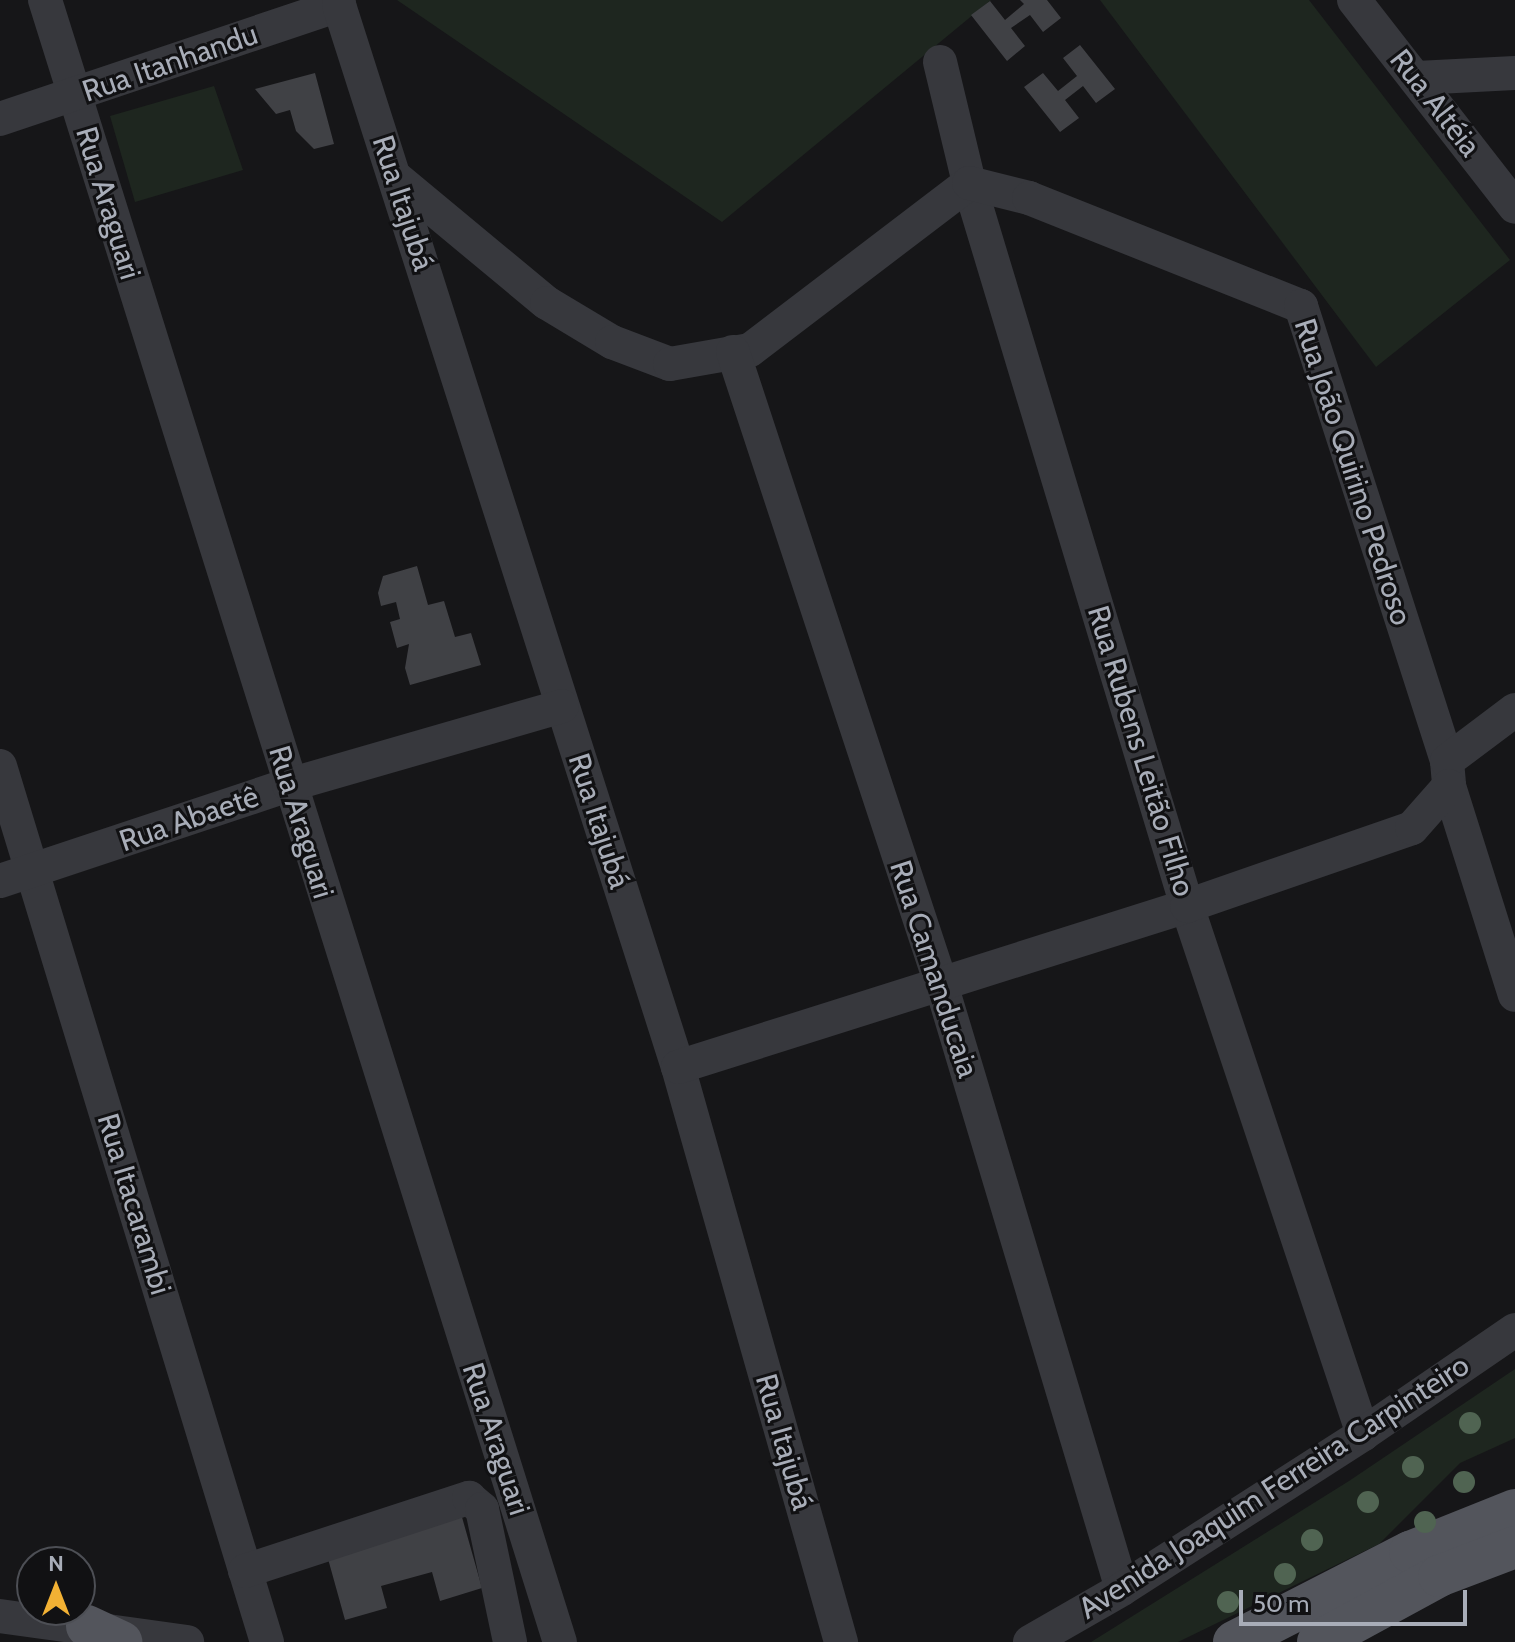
<!DOCTYPE html>
<html>
<head>
<meta charset="utf-8">
<style>
	body { margin:0 }
	#map { position:relative; width:1515px; height:1642px; overflow:hidden; background:#161618; font-family:Cabin,sans-serif }
	div>[style] { position:absolute }
	.green>* { inset:0; background:#1e261f }
	.building>* { inset:0; background:#404145 }
	.minor>* { height:34px; margin:-17px; padding:0 17px; transform-origin:17px; border-radius:17px; background:#37383d }
	.major>* { height:42px; margin:-21px; padding:0 21px; transform-origin:21px; border-radius:21px; background:#53555c }
	.trees>* { width:22px; height:22px; margin:-11px; border-radius:50%; background:#506452 }
	span { translate:-50% -50%; white-space:nowrap; text-align:center; line-height:1.15; -webkit-text-stroke:6px #111113; paint-order:stroke }
	.street-label { font-size:30px; color:#a8adb8 }
	.north { position:absolute; left:16px; top:1546px; width:80px; height:80px; box-sizing:border-box; background:#111113; border:2px solid #4d4f55; border-radius:50%; rotate:0deg; font-size:22px; font-weight:700; line-height:32px; text-align:center; color:#a8adb8 }
	.north::after { content:''; display:block; margin:auto; width:28px; height:36px; background:#f2b134; clip-path:polygon(50% 0,100% 100%,50% 72%,0 100%) }
	.scale { position:absolute; left:1239px; top:1590px; width:228px; height:36px; box-sizing:border-box; border:4px solid #a8adb8; border-top:0; padding-left:10px; font-size:24px; line-height:28px; white-space:nowrap; color:#a8adb8; -webkit-text-stroke:6px #111113; paint-order:stroke }
</style>
</head>
<body>
<div id="map">
	<div class="green">
		<i style="clip-path:polygon(397px 0,991px 0,722px 222px)"></i>
		<i style="clip-path:polygon(1100px 0,1309px 0,1510px 260px,1376px 367px)"></i>
		<i style="clip-path:polygon(214px 86px,243px 170px,135px 202px,110px 116px)"></i>
		<i style="clip-path:polygon(1515px 1369px,1515px 1438px,1460px 1463px,1379px 1544px,1178px 1642px,1091px 1642px,1349px 1481px)"></i>
	</div>
	<div class="building">
		<i style="clip-path:polygon(1020px 0,1047px 0,1061px 18px,1043px 32px,1030px 15px,1011px 28px,1025px 46px,1007px 61px,971px 15px,990px 1px,1005px 20px,1024px 4px)"></i>
		<i style="clip-path:polygon(1080px 45px,1115px 89px,1096px 103px,1083px 86px,1065px 100px,1079px 118px,1060px 132px,1024px 87px,1043px 73px,1058px 91px,1077px 76px,1063px 58px)"></i>
		<i style="clip-path:polygon(315px 73px,334px 144px,314px 149px,296px 131px,290px 110px,276px 114px,255px 89px)"></i>
		<i style="clip-path:polygon(417px 566px,428px 605px,444px 601px,455px 637px,471px 633px,481px 665px,410px 685px,405px 668px,409px 644px,397px 648px,390px 622px,400px 619px,396px 602px,381px 606px,378px 593px,383px 576px)"></i>
		<i style="clip-path:polygon(460px 1510px,482px 1588px,440px 1601px,432px 1572px,381px 1586px,387px 1608px,345px 1620px,325px 1548px)"></i>
	</div>
	<div class="minor">
		<i style="left:45px;top:0;width:1721px;rotate:72.59deg"></i>
		<i style="left:1354px;top:0;width:262px;rotate:52.1deg"></i>
		<i style="left:940px;top:62px;width:124px;rotate:76.5deg"></i>
		<i style="left:969px;top:183px;width:755px;rotate:73.22deg"></i>
		<i style="left:1187px;top:906px;width:557px;rotate:71.57deg"></i>
		<i style="left:1417px;top:78px;width:98px;rotate:-2.9deg"></i>
		<i style="left:0;top:119px;width:358px;rotate:-18.6deg"></i>
		<i style="left:339px;top:5px;width:1115px;rotate:72.3deg"></i>
		<i style="left:678px;top:1067px;width:598px;rotate:74.17deg"></i>
		<i style="left:395px;top:177px;width:197px;rotate:39.7deg"></i>
		<i style="left:547px;top:303px;width:76px;rotate:31deg"></i>
		<i style="left:612px;top:342px;width:62px;rotate:20.8deg"></i>
		<i style="left:670px;top:364px;width:81px;rotate:-9.9deg"></i>
		<i style="left:750px;top:350px;width:275px;rotate:-37.3deg"></i>
		<i style="left:969px;top:183px;width:62px;rotate:14deg"></i>
		<i style="left:1029px;top:198px;width:293px;rotate:21.7deg"></i>
		<i style="left:1301px;top:306px;width:478px;rotate:72.2deg"></i>
		<i style="left:1447px;top:761px;width:25px;rotate:85deg"></i>
		<i style="left:1449px;top:786px;width:219px;rotate:72.5deg"></i>
		<i style="left:733px;top:352px;width:665px;rotate:71.78deg"></i>
		<i style="left:941px;top:984px;width:631px;rotate:73.34deg"></i>
		<i style="left:1447px;top:761px;width:85px;rotate:-36.9deg"></i>
		<i style="left:0;top:766px;width:916px;rotate:73.05deg"></i>
		<i style="left:0;top:881px;width:305px;rotate:-18.4deg"></i>
		<i style="left:289px;top:785px;width:284px;rotate:-16.1deg"></i>
		<i style="left:678px;top:1067px;width:534px;rotate:-17.55deg"></i>
		<i style="left:1187px;top:906px;width:238px;rotate:-19.1deg"></i>
		<i style="left:1412px;top:828px;width:56px;rotate:-48.6deg"></i>
		<i style="left:245px;top:1571px;width:236px;rotate:-18.1deg"></i>
		<i style="left:469px;top:1498px;width:17px;rotate:40deg"></i>
		<i style="left:482px;top:1509px;width:136px;rotate:78.1deg"></i>
		<i style="left:0;top:1616px;width:189px;rotate:7.9deg"></i>
		<i style="left:1030px;top:1642px;width:106px;rotate:-29.9deg"></i>
		<i style="left:1122px;top:1589px;width:287px;rotate:-32.7deg"></i>
		<i style="left:1363px;top:1434px;width:184px;rotate:-34.4deg"></i>
	</div>
	<div class="major">
		<i style="left:87px;top:1626px;width:38px;rotate:25deg"></i>
		<i style="left:1234px;top:1642px;width:198px;rotate:-27.1deg"></i>
		<i style="left:1410px;top:1552px;width:113px;rotate:-21.8deg"></i>
		<i style="left:1318px;top:1642px;width:138px;rotate:-28.6deg"></i>
		<i style="left:1439px;top:1576px;width:81px;rotate:-20.9deg"></i>
	</div>
	<div class="trees">
		<i style="left:1470px;top:1423px"></i>
		<i style="left:1413px;top:1467px"></i>
		<i style="left:1464px;top:1482px"></i>
		<i style="left:1368px;top:1502px"></i>
		<i style="left:1425px;top:1522px"></i>
		<i style="left:1312px;top:1540px"></i>
		<i style="left:1285px;top:1574px"></i>
		<i style="left:1228px;top:1602px"></i>
	</div>
	<div class="street-label">
		<span style="left:170px;top:63px;rotate:-19deg">Rua Itanhandu</span>
		<span style="left:1435px;top:103px;rotate:52deg">Rua Altéia</span>
		<span style="left:108px;top:203px;rotate:73deg">Rua Araguari</span>
		<span style="left:403px;top:203px;rotate:72deg">Rua Itajubá</span>
		<span style="left:1353px;top:472px;rotate:72deg">Rua João Quirino Pedroso</span>
		<span style="left:1141px;top:751px;rotate:73deg">Rua Rubens Leitão Filho</span>
		<span style="left:189px;top:819px;rotate:-19deg">Rua Abaetê</span>
		<span style="left:599px;top:821px;rotate:72deg">Rua Itajubá</span>
		<span style="left:301px;top:822px;rotate:73deg">Rua Araguari</span>
		<span style="left:934px;top:969px;rotate:72deg">Rua Camanducaia</span>
		<span style="left:134px;top:1204px;rotate:73deg">Rua Itacarambi</span>
		<span style="left:496px;top:1439px;rotate:72deg">Rua Araguari</span>
		<span style="left:784px;top:1442px;rotate:74deg">Rua Itajubá</span>
		<span style="left:1274px;top:1487px;rotate:-33deg">Avenida Joaquim Ferreira Carpinteiro</span>
	</div>
	<div class="north">N</div>
	<div class="scale">50 m</div>
</div>
</body>
</html>
